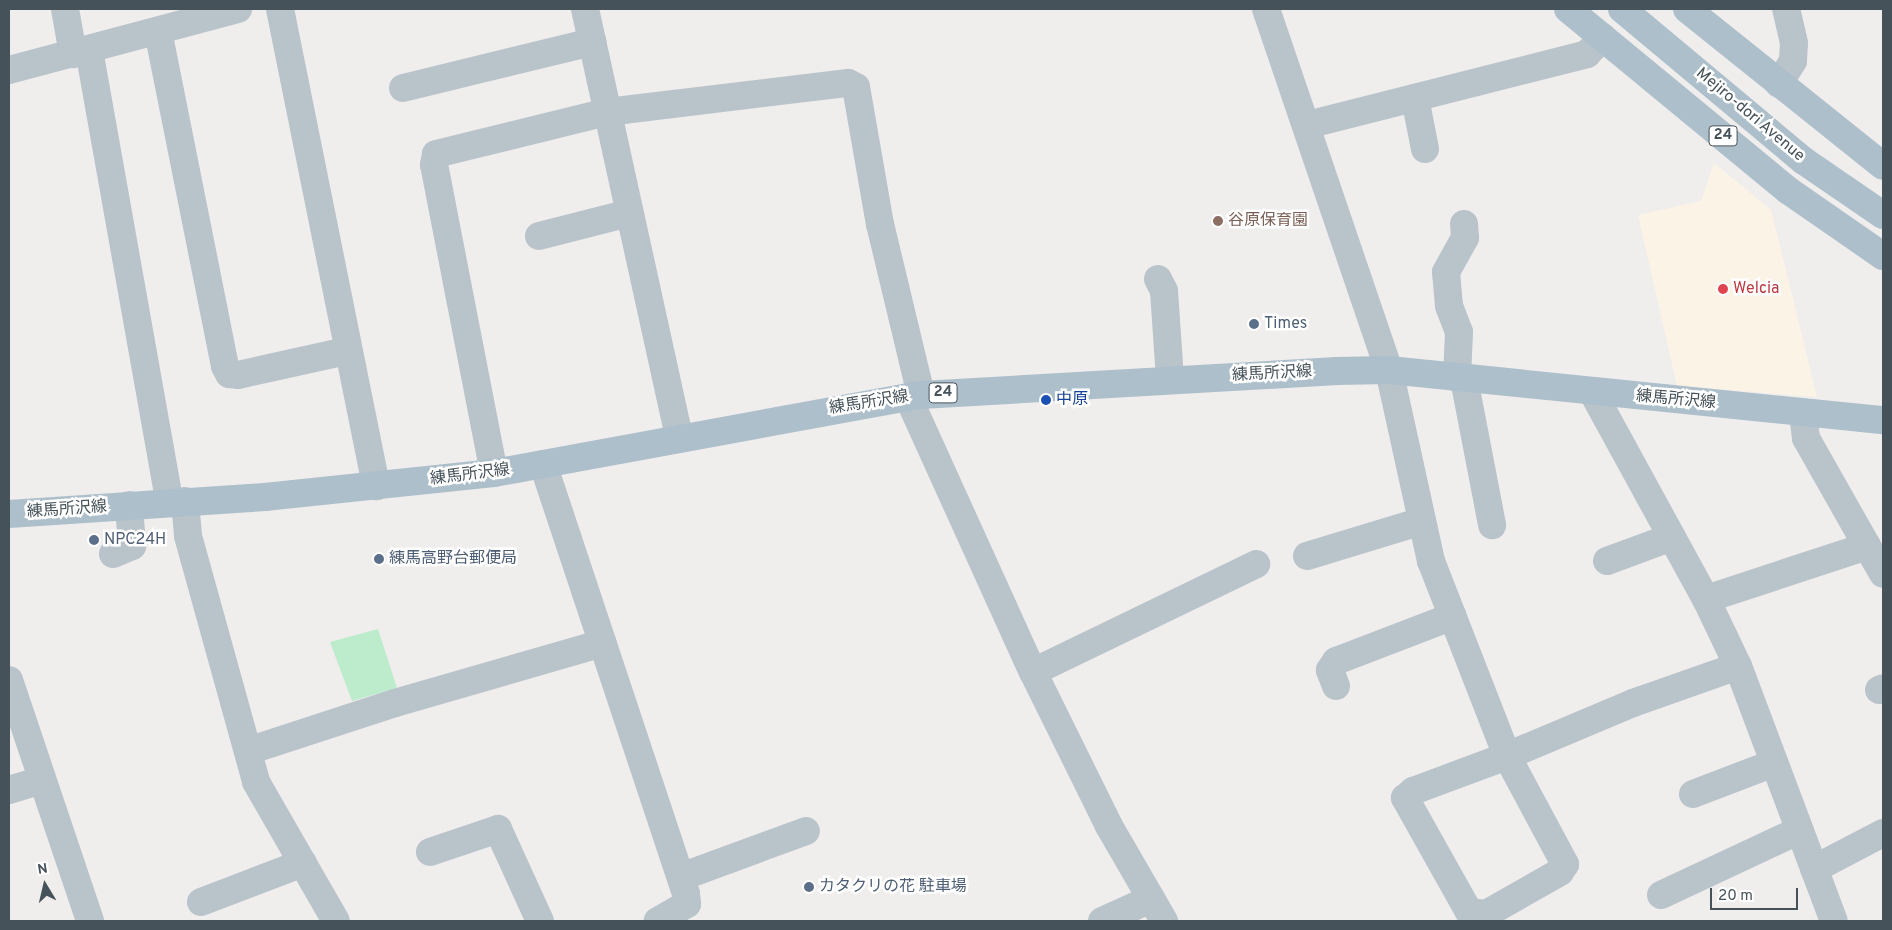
<!DOCTYPE html>
<html>
<head>
<meta charset="utf-8">
<style>
	body { margin:0 }
	#map { position:relative; width:1892px; height:930px; overflow:hidden; background:#f0eded; font-family:Overpass,"Noto Sans JP",sans-serif }
	div>[style] { position:absolute }
	.commercial>* { inset:0; background:#fbf3e6 }
	.green>* { inset:0; background:#bceccb }
	.minor>* { height:28px; margin:-14px; padding:0 14px; transform-origin:14px; border-radius:14px; background:#b9c3ca }
	.major>* { height:28px; margin:-14px; padding:0 14px; transform-origin:14px; border-radius:14px; background:#adbfcb }
	.dots>* { width:14px; height:14px; translate:-50% -50%; box-sizing:border-box; border:2px solid #fff; border-radius:50% }
	span { translate:-50% -50%; white-space:nowrap; text-align:center; line-height:1.15; -webkit-text-stroke:5px #fff; paint-order:stroke }
	.shield-label span { padding:1px 4px; background:#fff; border:1px solid; border-radius:4px; -webkit-text-stroke-width:0 }
	.shield-label { font-size:15px; color:#46525a; font-weight:700 }
	.street-label { font-size:16px; color:#46525a }
	.education-label { font-size:16px; color:#785e54 }
	.left { translate:0 -50%; text-align:left }
	.health-label { font-size:16px; color:#be3a42 }
	.service-label { font-size:16px; color:#4e5e75 }
	.transit-label { font-size:16px; color:#164399 }
	.frame { position:absolute; inset:0; border:10px solid #46525a; pointer-events:none }
	.north { position:absolute; left:20px; top:860px; width:50px; height:50px; -webkit-text-stroke:4px #fff; paint-order:stroke; rotate:351deg; font-size:14px; font-weight:700; line-height:20px; text-align:center; color:#46525a }
	.north::after { content:''; display:block; margin:auto; width:18px; height:22px; background:#46525a; clip-path:polygon(50% 0,100% 100%,50% 72%,0 100%) }
	.scale { position:absolute; left:1710px; top:888px; width:88px; height:22px; box-sizing:border-box; border:2px solid #46525a; border-top:0; padding-left:6px; font-size:15px; line-height:18px; white-space:nowrap; color:#46525a; -webkit-text-stroke:4px #fff; paint-order:stroke }
</style>
</head>
<body>
<div id="map">
	<div class="commercial">
		<i style="clip-path:polygon(1714px 163px,1771px 210px,1817px 397px,1677px 386px,1638px 215px,1701px 201px)"></i>
	</div>
	<div class="green">
		<i style="clip-path:polygon(378px 629px,397px 688px,352px 701px,330px 642px)"></i>
	</div>
	<div class="minor">
		<i style="left:65px;top:9px;width:46px;rotate:79.9deg"></i>
		<i style="left:280px;top:9px;width:487px;rotate:78.6deg"></i>
		<i style="left:585px;top:9px;width:438px;rotate:77.6deg"></i>
		<i style="left:1266px;top:9px;width:381px;rotate:71.2deg"></i>
		<i style="left:1389px;top:370px;width:196px;rotate:77.6deg"></i>
		<i style="left:1431px;top:561px;width:209px;rotate:68.7deg"></i>
		<i style="left:1507px;top:756px;width:123px;rotate:61.8deg"></i>
		<i style="left:1565px;top:864px;width:9px;rotate:122deg"></i>
		<i style="left:1560px;top:872px;width:85px;rotate:150.4deg"></i>
		<i style="left:1486px;top:914px;width:17px;rotate:-173deg"></i>
		<i style="left:1469px;top:912px;width:131px;rotate:-119.3deg"></i>
		<i style="left:1405px;top:798px;width:11px;rotate:-41deg"></i>
		<i style="left:1413px;top:791px;width:100px;rotate:-20.4deg"></i>
		<i style="left:1507px;top:756px;width:137px;rotate:-22.8deg"></i>
		<i style="left:1633px;top:703px;width:111px;rotate:-19.4deg"></i>
		<i style="left:158px;top:31px;width:342px;rotate:78.7deg"></i>
		<i style="left:225px;top:366px;width:9px;rotate:63deg"></i>
		<i style="left:229px;top:374px;width:9px;rotate:6deg"></i>
		<i style="left:238px;top:375px;width:111px;rotate:-12.5deg"></i>
		<i style="left:89px;top:50px;width:460px;rotate:79.9deg"></i>
		<i style="left:9px;top:70px;width:237px;rotate:-14.9deg"></i>
		<i style="left:1779px;top:84px;width:27px;rotate:-59deg"></i>
		<i style="left:1793px;top:61px;width:18px;rotate:-87deg"></i>
		<i style="left:1794px;top:43px;width:35px;rotate:-103deg"></i>
		<i style="left:403px;top:88px;width:195px;rotate:-13.7deg"></i>
		<i style="left:1415px;top:98px;width:52px;rotate:78.9deg"></i>
		<i style="left:1307px;top:125px;width:289px;rotate:-14.2deg"></i>
		<i style="left:1587px;top:54px;width:23px;rotate:-47deg"></i>
		<i style="left:539px;top:236px;width:93px;rotate:-14.3deg"></i>
		<i style="left:1158px;top:279px;width:13px;rotate:63deg"></i>
		<i style="left:1164px;top:291px;width:89px;rotate:86.1deg"></i>
		<i style="left:1457px;top:378px;width:46px;rotate:-87.5deg"></i>
		<i style="left:1459px;top:332px;width:28px;rotate:-111deg"></i>
		<i style="left:1449px;top:306px;width:34px;rotate:-95deg"></i>
		<i style="left:1446px;top:272px;width:39px;rotate:-61deg"></i>
		<i style="left:1465px;top:238px;width:14px;rotate:-94deg"></i>
		<i style="left:1464px;top:379px;width:149px;rotate:79.1deg"></i>
		<i style="left:1593px;top:393px;width:235px;rotate:61.3deg"></i>
		<i style="left:1706px;top:599px;width:74px;rotate:64.5deg"></i>
		<i style="left:1738px;top:666px;width:272px;rotate:69.4deg"></i>
		<i style="left:908px;top:397px;width:302px;rotate:65.6deg"></i>
		<i style="left:1033px;top:672px;width:172px;rotate:63.7deg"></i>
		<i style="left:1109px;top:826px;width:110px;rotate:59.9deg"></i>
		<i style="left:543px;top:464px;width:453px;rotate:71.6deg"></i>
		<i style="left:686px;top:894px;width:10px;rotate:84deg"></i>
		<i style="left:687px;top:904px;width:34px;rotate:150deg"></i>
		<i style="left:494px;top:473px;width:314px;rotate:-101deg"></i>
		<i style="left:434px;top:165px;width:11px;rotate:-80deg"></i>
		<i style="left:436px;top:154px;width:176px;rotate:-13.8deg"></i>
		<i style="left:607px;top:112px;width:243px;rotate:-6.9deg"></i>
		<i style="left:848px;top:83px;width:9px;rotate:27deg"></i>
		<i style="left:856px;top:87px;width:139px;rotate:80.1deg"></i>
		<i style="left:880px;top:224px;width:176px;rotate:76.5deg"></i>
		<i style="left:185px;top:501px;width:35px;rotate:85deg"></i>
		<i style="left:188px;top:536px;width:255px;rotate:74.5deg"></i>
		<i style="left:256px;top:782px;width:160px;rotate:60.1deg"></i>
		<i style="left:1867px;top:546px;width:32px;rotate:60deg"></i>
		<i style="left:113px;top:554px;width:21px;rotate:-23deg"></i>
		<i style="left:132px;top:546px;width:41px;rotate:-94.2deg"></i>
		<i style="left:1307px;top:556px;width:120px;rotate:-16.9deg"></i>
		<i style="left:1607px;top:561px;width:69px;rotate:-20.3deg"></i>
		<i style="left:1706px;top:599px;width:169px;rotate:-18.2deg"></i>
		<i style="left:1867px;top:546px;width:124px;rotate:-119.5deg"></i>
		<i style="left:1806px;top:438px;width:26px;rotate:-97deg"></i>
		<i style="left:1033px;top:672px;width:248px;rotate:-25.8deg"></i>
		<i style="left:9px;top:680px;width:254px;rotate:71.4deg"></i>
		<i style="left:1336px;top:686px;width:17px;rotate:-111deg"></i>
		<i style="left:1330px;top:670px;width:11px;rotate:-56deg"></i>
		<i style="left:1336px;top:661px;width:125px;rotate:-21deg"></i>
		<i style="left:1879px;top:690px;width:4px;rotate:-27deg"></i>
		<i style="left:248px;top:751px;width:155px;rotate:-18.1deg"></i>
		<i style="left:395px;top:703px;width:216px;rotate:-16.1deg"></i>
		<i style="left:9px;top:790px;width:34px;rotate:-17deg"></i>
		<i style="left:1693px;top:794px;width:87px;rotate:-20.9deg"></i>
		<i style="left:430px;top:852px;width:72px;rotate:-18.7deg"></i>
		<i style="left:498px;top:829px;width:101px;rotate:65.5deg"></i>
		<i style="left:1814px;top:869px;width:78px;rotate:-27.6deg"></i>
		<i style="left:681px;top:877px;width:133px;rotate:-20.2deg"></i>
		<i style="left:1661px;top:895px;width:153px;rotate:-25.1deg"></i>
		<i style="left:201px;top:902px;width:109px;rotate:-20.9deg"></i>
		<i style="left:1102px;top:921px;width:54px;rotate:-24.2deg"></i>
	</div>
	<div class="major">
		<i style="left:1568px;top:9px;width:286px;rotate:39.5deg"></i>
		<i style="left:1789px;top:191px;width:114px;rotate:34.7deg"></i>
		<i style="left:1622px;top:9px;width:237px;rotate:39.9deg"></i>
		<i style="left:1804px;top:161px;width:96px;rotate:34.4deg"></i>
		<i style="left:1687px;top:9px;width:251px;rotate:38.7deg"></i>
		<i style="left:9px;top:514px;width:257px;rotate:-3.8deg"></i>
		<i style="left:265px;top:497px;width:230px;rotate:-6deg"></i>
		<i style="left:494px;top:473px;width:434px;rotate:-10.4deg"></i>
		<i style="left:921px;top:395px;width:417px;rotate:-3.3deg"></i>
		<i style="left:1337px;top:371px;width:52px;rotate:-1.1deg"></i>
		<i style="left:1389px;top:370px;width:497px;rotate:5.8deg"></i>
	</div>
	<div class="dots">
		<i style="left:1218px;top:221px;background:#8d6e63"></i>
		<i style="left:1723px;top:289px;background:#e0444e"></i>
		<i style="left:1254px;top:324px;background:#5c6f8a"></i>
		<i style="left:1046px;top:400px;background:#1a4fb4"></i>
		<i style="left:94px;top:540px;background:#5c6f8a"></i>
		<i style="left:379px;top:559px;background:#5c6f8a"></i>
		<i style="left:809px;top:887px;background:#5c6f8a"></i>
	</div>
	<div class="shield-label">
		<span style="left:1723px;top:136px">24</span>
		<span style="left:943px;top:393px">24</span>
	</div>
	<div class="street-label">
		<span style="left:1750px;top:115px;rotate:40deg">Mejiro-dori Avenue</span>
		<span style="left:1272px;top:374px;rotate:-3deg">練馬所沢線</span>
		<span style="left:1676px;top:400px;rotate:5deg">練馬所沢線</span>
		<span style="left:869px;top:403px;rotate:-9deg">練馬所沢線</span>
		<span style="left:470px;top:475px;rotate:-7deg">練馬所沢線</span>
		<span style="left:67px;top:510px;rotate:-4deg">練馬所沢線</span>
	</div>
	<div class="education-label">
		<span class="left" style="left:1228px;top:221px">谷原保育園</span>
	</div>
	<div class="health-label">
		<span class="left" style="left:1733px;top:289px">Welcia</span>
	</div>
	<div class="service-label">
		<span class="left" style="left:1264px;top:324px">Times</span>
		<span class="left" style="left:104px;top:540px">NPC24H</span>
		<span class="left" style="left:389px;top:559px">練馬高野台郵便局</span>
		<span class="left" style="left:819px;top:887px">カタクリの花 駐車場</span>
	</div>
	<div class="transit-label">
		<span class="left" style="left:1056px;top:400px">中原</span>
	</div>
	<div class="frame"></div>
	<div class="north">N</div>
	<div class="scale">20 m</div>
</div>
</body>
</html>
